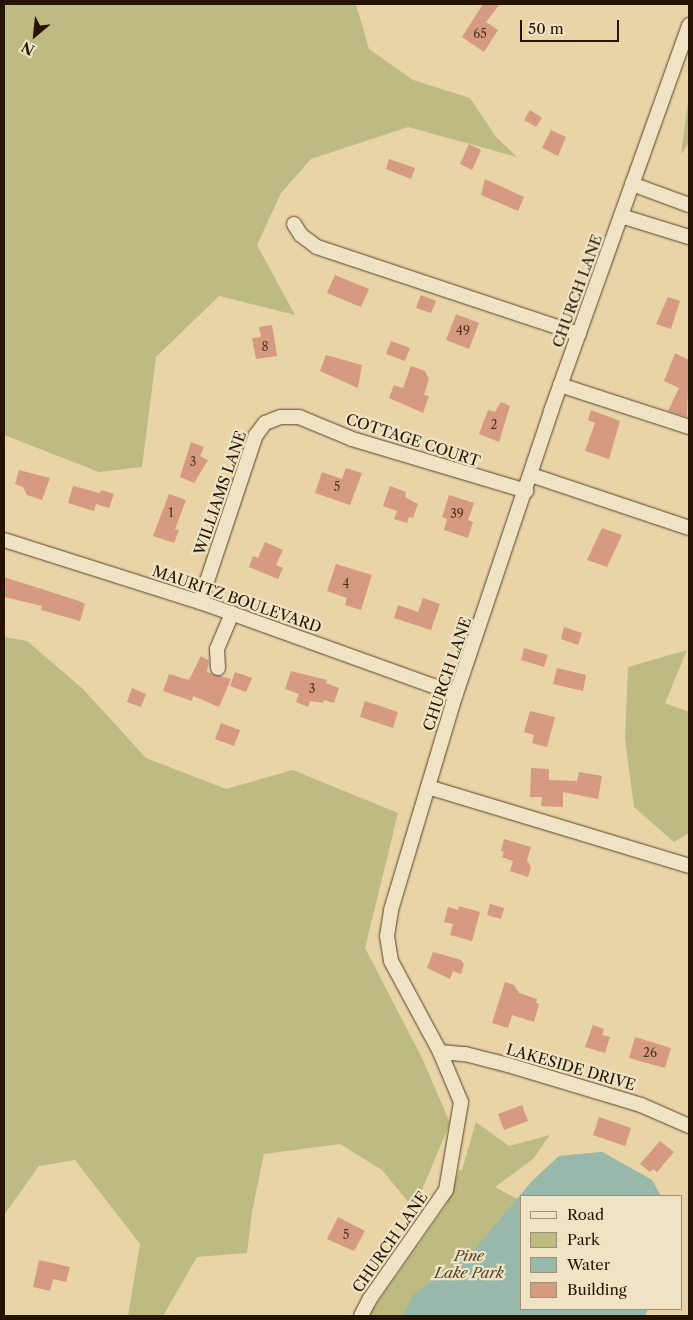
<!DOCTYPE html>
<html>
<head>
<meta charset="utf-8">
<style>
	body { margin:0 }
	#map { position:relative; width:693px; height:1320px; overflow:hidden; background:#e8d4a6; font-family:"Libre Caslon Text",serif }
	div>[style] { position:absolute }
	.green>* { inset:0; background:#bdbb82 }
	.water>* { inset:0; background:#97b8ab }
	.building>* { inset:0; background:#d59a80 }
	.roads { filter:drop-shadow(0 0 1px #56432a) drop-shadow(0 0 1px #56432a) }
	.minor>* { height:14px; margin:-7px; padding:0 7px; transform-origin:7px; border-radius:7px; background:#f0e3c5 }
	span { translate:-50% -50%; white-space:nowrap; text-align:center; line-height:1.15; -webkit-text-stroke:4.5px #f0e3c5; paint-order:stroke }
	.number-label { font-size:12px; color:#523520 }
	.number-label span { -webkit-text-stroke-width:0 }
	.street-label { font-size:15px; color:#261300 }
	.park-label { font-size:15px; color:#534527; font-style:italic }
	.frame { position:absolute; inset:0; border:5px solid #261300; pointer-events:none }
	.legend { position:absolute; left:520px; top:1195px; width:162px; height:115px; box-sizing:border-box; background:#f0e3c5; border:1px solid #9f9076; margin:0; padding:6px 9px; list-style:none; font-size:15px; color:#261300 }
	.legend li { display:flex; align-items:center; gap:10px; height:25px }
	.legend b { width:25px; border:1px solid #9f9076 }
	.north { position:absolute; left:10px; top:10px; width:50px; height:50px; -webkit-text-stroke:4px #f0e3c5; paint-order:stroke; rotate:208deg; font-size:14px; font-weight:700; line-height:20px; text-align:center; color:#261300 }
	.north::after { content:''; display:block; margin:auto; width:18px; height:22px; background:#261300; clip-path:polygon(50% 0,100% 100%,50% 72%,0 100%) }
	.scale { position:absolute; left:520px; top:20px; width:99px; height:22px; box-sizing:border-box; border:2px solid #261300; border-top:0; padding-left:6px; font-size:15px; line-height:18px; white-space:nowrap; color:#261300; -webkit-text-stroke:4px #f0e3c5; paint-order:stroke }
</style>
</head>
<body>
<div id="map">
	<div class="green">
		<i style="clip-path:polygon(4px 4px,356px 4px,369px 49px,413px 80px,470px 98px,496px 137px,517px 157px,408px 127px,311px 159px,281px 193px,257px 245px,295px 315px,219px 296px,156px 357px,142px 467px,99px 472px,4px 435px)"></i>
		<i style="clip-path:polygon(689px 95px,689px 143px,681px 154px)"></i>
		<i style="clip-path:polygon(4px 637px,27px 641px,83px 689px,146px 758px,226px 789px,293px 770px,398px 813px,365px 948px,422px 1058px,450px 1123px,414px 1209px,382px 1170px,340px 1144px,264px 1154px,252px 1212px,247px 1253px,197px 1257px,163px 1316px,128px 1316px,140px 1244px,75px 1160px,39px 1166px,4px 1215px)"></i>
		<i style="clip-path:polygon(687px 650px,665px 703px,689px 712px,689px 833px,674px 842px,634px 807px,625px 738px,628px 667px)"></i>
		<i style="clip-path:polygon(476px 1122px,509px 1146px,550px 1135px,533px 1159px,495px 1187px,517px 1199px,559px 1156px,602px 1152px,652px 1180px,661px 1196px,522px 1196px,522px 1309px,648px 1309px,645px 1316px,368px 1316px,447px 1204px,459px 1170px,462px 1170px)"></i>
	</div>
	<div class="water">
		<i style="clip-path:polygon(602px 1152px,652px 1180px,661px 1196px,522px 1196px,522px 1309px,648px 1309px,645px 1316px,403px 1316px,413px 1295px,474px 1250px,532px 1181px,559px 1156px)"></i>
	</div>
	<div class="building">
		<i style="clip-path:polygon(483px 4px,500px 4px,486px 22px,498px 30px,484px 52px,462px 37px)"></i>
		<i style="clip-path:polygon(530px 110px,542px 118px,536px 127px,524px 120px)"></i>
		<i style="clip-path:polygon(551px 130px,566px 137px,558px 156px,542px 148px)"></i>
		<i style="clip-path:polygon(469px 144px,481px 150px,472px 170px,460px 164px)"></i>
		<i style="clip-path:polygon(389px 159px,415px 168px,411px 179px,386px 169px)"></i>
		<i style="clip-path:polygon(485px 179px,524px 197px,518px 211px,481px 195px)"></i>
		<i style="clip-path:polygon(335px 275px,369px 289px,361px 307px,327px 293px)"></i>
		<i style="clip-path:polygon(421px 295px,436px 301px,431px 313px,416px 308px)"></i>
		<i style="clip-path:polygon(668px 297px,680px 301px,671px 329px,656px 324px)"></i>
		<i style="clip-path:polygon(456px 314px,479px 323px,469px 349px,446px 340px)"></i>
		<i style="clip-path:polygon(272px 325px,277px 356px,256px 359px,252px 338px,261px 337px,259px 327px)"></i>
		<i style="clip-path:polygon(391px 341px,410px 348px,405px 361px,386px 354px)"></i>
		<i style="clip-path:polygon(675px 353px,689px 360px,687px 417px,668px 411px,679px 388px,664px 381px)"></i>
		<i style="clip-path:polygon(326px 355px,362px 365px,358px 388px,320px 371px)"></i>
		<i style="clip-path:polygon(411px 366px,425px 371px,429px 379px,424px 395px,429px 396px,423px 413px,389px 398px,394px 385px,403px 388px)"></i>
		<i style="clip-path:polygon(501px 402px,510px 406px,499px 442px,479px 434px,488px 410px,495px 412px)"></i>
		<i style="clip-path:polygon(591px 410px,620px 421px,609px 459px,585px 451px,595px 423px,588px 420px)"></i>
		<i style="clip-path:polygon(191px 442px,204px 447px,200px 456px,208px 460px,194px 483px,180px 477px)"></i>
		<i style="clip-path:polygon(346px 468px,362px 473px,350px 505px,315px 493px,322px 472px,342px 479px)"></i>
		<i style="clip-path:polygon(19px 470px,50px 478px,42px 500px,27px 495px,23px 487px,15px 484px)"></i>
		<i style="clip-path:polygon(73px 486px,100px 493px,101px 490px,114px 494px,109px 508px,96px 504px,94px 511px,68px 503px)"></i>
		<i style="clip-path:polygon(390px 486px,406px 492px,405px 497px,418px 504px,413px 518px,409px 517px,407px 523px,394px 519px,397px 511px,383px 506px)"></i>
		<i style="clip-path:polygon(169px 494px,186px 500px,175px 529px,179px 530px,174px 543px,153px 536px)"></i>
		<i style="clip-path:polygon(449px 495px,474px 503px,468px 520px,473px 522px,468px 538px,444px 530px,447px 519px,442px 517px)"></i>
		<i style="clip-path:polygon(602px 528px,622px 535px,607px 567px,587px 560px)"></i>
		<i style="clip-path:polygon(265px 542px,283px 550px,276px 565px,283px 568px,278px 579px,249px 567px,253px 556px,258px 558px)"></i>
		<i style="clip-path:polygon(336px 564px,372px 575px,361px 610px,345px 605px,347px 598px,327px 591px)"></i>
		<i style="clip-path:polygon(4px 577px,79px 601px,85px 604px,80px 621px,41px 610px,42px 606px,4px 597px)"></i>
		<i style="clip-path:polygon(423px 598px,440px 604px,431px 630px,394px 618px,398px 605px,418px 612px)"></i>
		<i style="clip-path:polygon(564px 627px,582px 633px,578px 645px,561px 639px)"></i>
		<i style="clip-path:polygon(524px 648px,548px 655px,544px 667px,521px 660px)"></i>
		<i style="clip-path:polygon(201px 656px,209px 661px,207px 672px,231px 679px,219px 707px,193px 696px,192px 701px,163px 691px,169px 674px,189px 680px)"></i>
		<i style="clip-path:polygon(557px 668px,586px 675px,583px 691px,553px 684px)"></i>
		<i style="clip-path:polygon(291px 671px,327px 680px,326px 683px,339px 688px,334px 703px,324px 700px,323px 703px,310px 701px,308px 707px,296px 702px,299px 694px,285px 689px)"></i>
		<i style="clip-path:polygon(235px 672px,252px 678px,246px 692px,230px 686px)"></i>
		<i style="clip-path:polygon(132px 688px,146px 694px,141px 707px,127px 702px)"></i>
		<i style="clip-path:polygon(365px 701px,398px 712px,393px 728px,360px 717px)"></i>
		<i style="clip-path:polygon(530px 711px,555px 717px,547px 747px,532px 743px,534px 735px,524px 732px)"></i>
		<i style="clip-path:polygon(221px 723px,240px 730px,234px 746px,215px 739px)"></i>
		<i style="clip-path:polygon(531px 768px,549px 769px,549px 780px,577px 781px,579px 772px,602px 776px,598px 799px,563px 792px,563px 807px,541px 806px,542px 797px,530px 797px)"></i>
		<i style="clip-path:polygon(504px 839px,531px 847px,527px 860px,531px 867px,528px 877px,510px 871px,513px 861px,502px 857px,504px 852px,501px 851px)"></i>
		<i style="clip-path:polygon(490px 904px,504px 908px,501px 919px,487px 915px)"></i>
		<i style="clip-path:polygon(459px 906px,480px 912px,472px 941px,450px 935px,453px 924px,444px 922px,448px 907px,458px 910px)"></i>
		<i style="clip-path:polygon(433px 952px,461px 960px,464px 964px,461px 974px,453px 971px,450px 979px,427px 968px)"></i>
		<i style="clip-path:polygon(505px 982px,514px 985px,519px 993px,537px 999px,536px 1003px,539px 1004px,534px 1022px,512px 1015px,508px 1028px,492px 1023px)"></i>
		<i style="clip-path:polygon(593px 1025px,604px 1029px,602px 1035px,610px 1037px,605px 1053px,585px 1047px)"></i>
		<i style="clip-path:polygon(635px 1037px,671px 1048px,665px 1068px,629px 1058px)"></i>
		<i style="clip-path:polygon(522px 1105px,528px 1121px,504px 1130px,498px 1114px)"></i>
		<i style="clip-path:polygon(599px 1117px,631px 1128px,625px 1146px,593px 1135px)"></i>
		<i style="clip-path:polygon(660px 1141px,674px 1152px,657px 1172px,653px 1169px,650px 1172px,640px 1164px)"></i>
		<i style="clip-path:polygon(338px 1217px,365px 1231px,354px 1251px,327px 1239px)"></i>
		<i style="clip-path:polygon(39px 1260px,70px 1267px,66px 1282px,53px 1279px,50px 1291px,33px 1287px)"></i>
	</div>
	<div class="roads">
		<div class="minor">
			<i style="left:632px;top:184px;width:61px;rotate:20.2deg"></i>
			<i style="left:621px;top:216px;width:71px;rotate:17.2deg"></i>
			<i style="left:294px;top:224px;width:13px;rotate:58deg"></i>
			<i style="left:301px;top:235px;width:20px;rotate:37deg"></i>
			<i style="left:317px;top:247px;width:276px;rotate:18.4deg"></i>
			<i style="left:560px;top:385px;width:136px;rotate:18deg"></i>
			<i style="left:531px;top:475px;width:167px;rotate:18.5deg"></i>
			<i style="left:4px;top:540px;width:206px;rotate:17.6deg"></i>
			<i style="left:200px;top:602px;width:272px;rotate:19.8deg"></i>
			<i style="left:200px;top:602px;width:176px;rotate:-71.5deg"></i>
			<i style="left:256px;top:435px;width:15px;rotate:-53deg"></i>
			<i style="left:265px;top:423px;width:17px;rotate:-21deg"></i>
			<i style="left:281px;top:417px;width:18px"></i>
			<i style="left:299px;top:417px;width:57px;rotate:22.5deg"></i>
			<i style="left:352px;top:439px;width:182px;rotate:16.6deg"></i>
			<i style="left:218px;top:668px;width:19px;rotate:-93deg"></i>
			<i style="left:217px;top:649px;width:39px;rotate:-67deg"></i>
			<i style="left:428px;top:787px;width:273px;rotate:16.8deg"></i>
			<i style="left:440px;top:1052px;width:25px;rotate:5deg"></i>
			<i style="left:465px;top:1054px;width:44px;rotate:14.3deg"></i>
			<i style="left:508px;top:1065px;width:139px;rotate:16.7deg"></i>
			<i style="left:641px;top:1105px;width:52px;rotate:23.6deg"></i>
			<i style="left:361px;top:1316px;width:18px;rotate:-63deg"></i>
			<i style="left:369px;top:1300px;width:134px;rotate:-55deg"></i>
			<i style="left:446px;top:1190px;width:89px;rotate:-80.3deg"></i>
			<i style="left:461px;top:1102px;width:54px;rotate:-112.8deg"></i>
			<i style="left:440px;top:1052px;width:103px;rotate:-118.3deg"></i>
			<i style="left:391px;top:961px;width:25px;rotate:-99deg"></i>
			<i style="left:387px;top:936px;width:26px;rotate:-81deg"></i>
			<i style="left:391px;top:910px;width:226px;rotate:-73.3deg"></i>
			<i style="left:456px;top:694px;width:299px;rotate:-71.4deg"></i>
			<i style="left:551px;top:411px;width:410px;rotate:-70.3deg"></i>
		</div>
	</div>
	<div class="number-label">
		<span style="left:480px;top:34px">65</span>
		<span style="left:463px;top:331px">49</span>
		<span style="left:265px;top:347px">8</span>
		<span style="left:494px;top:425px">2</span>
		<span style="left:193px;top:462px">3</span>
		<span style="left:337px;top:487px">5</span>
		<span style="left:171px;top:513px">1</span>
		<span style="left:457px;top:514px">39</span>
		<span style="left:346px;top:584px">4</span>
		<span style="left:312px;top:689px">3</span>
		<span style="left:650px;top:1053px">26</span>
		<span style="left:346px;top:1235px">5</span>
	</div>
	<div class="street-label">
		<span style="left:577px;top:291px;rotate:-70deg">CHURCH LANE</span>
		<span style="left:413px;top:440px;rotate:18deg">COTTAGE COURT</span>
		<span style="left:220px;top:493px;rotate:-71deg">WILLIAMS LANE</span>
		<span style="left:237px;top:599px;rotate:19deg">MAURITZ BOULEVARD</span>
		<span style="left:447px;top:674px;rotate:-71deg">CHURCH LANE</span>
		<span style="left:571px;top:1067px;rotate:16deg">LAKESIDE DRIVE</span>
		<span style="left:390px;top:1242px;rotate:-55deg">CHURCH LANE</span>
	</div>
	<div class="park-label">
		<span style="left:469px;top:1264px">Pine<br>Lake Park</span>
	</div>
	<div class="frame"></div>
	<ul class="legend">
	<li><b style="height:6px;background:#f0e3c5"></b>Road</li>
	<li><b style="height:14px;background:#bdbb82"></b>Park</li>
	<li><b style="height:14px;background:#97b8ab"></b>Water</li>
	<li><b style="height:14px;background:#d59a80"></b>Building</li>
	</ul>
	<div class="north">N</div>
	<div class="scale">50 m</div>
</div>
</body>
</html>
